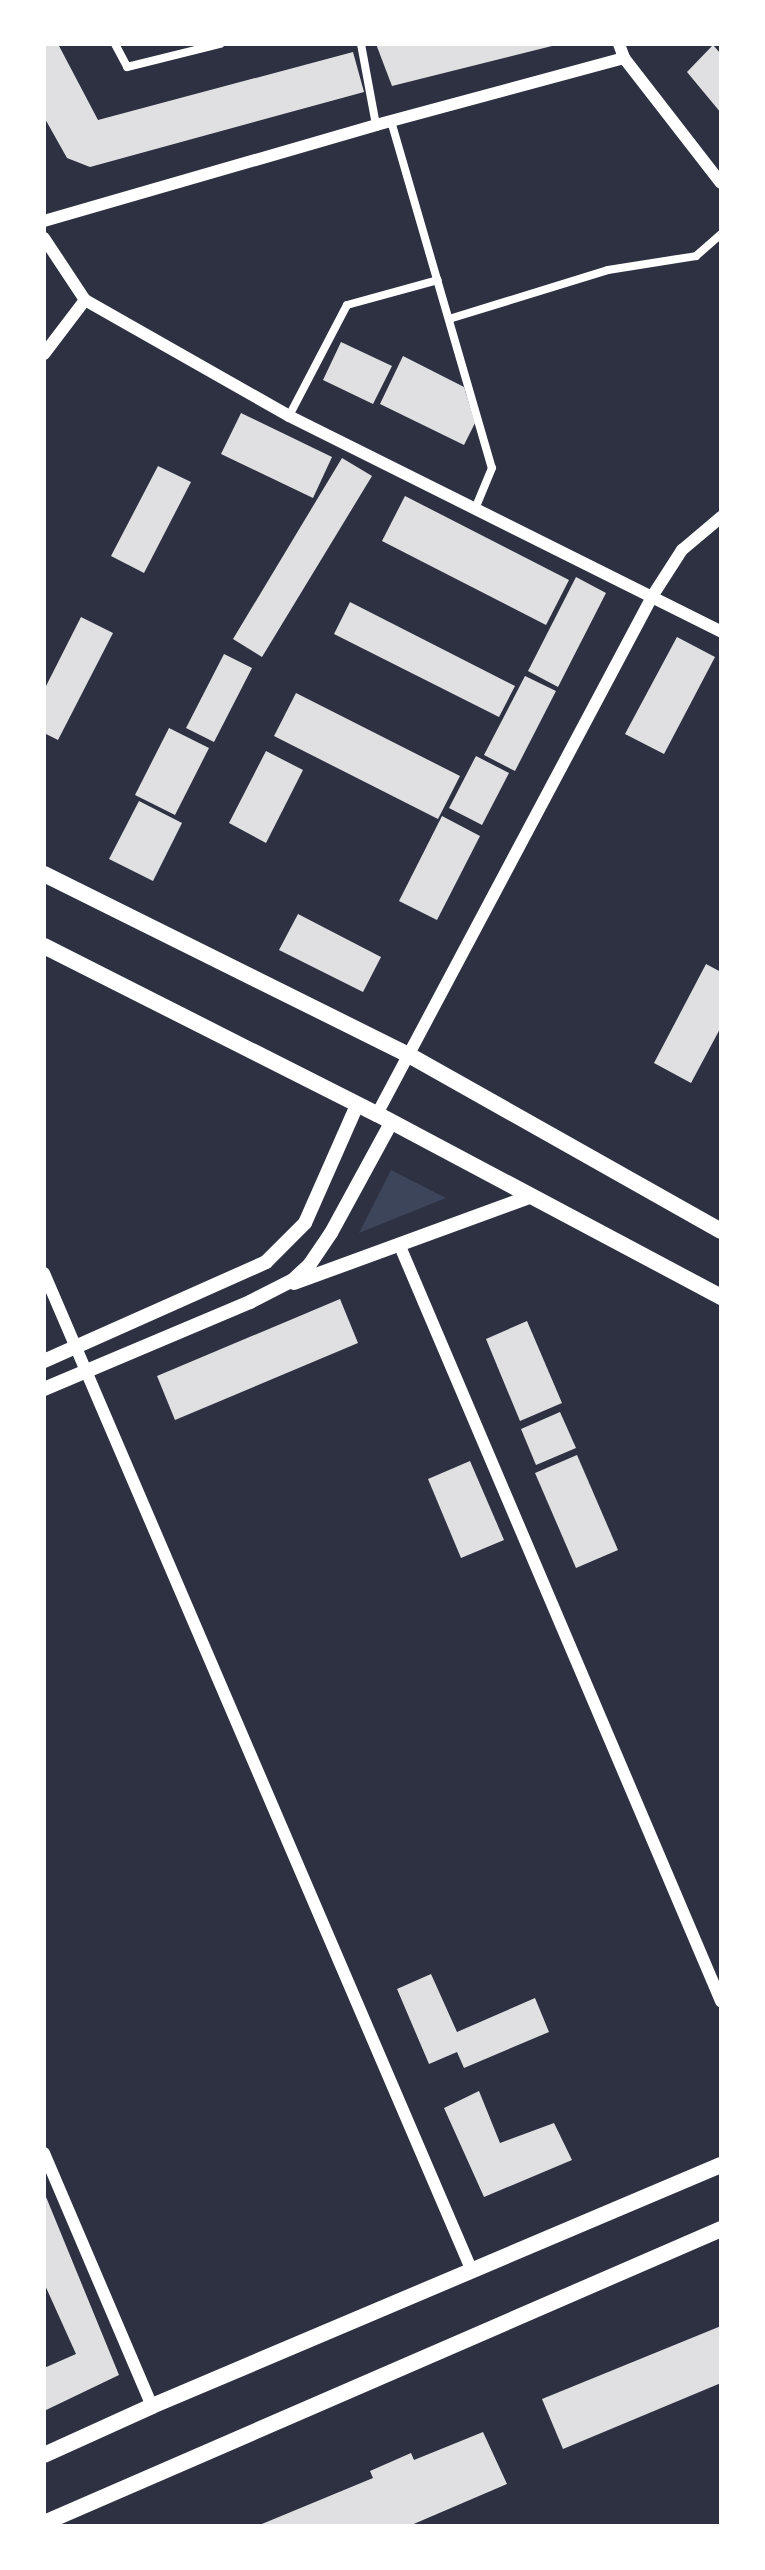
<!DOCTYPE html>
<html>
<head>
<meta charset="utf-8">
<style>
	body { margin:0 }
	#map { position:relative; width:765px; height:2570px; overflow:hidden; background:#2d3142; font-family:"Fira Sans",sans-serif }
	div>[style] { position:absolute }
	.green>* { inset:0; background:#3c4559 }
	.building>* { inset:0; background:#e0e0e3 }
	.minor>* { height:8px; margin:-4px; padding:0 4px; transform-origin:4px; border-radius:4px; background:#fff }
	.tertiary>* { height:12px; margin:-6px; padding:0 6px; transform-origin:6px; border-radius:6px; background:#fff }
	.secondary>* { height:14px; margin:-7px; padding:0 7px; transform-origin:7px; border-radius:7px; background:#fff }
	.primary>* { height:16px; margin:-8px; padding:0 8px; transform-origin:8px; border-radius:8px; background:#fff }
	.trunk>* { height:16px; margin:-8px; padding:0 8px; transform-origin:8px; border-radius:8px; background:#fff }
	span { translate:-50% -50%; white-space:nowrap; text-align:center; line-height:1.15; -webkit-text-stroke:6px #fff; paint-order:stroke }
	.frame { position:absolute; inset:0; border:46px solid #fff; pointer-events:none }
</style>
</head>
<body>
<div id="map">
	<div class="green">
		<i style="clip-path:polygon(391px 1170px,446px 1198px,359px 1233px)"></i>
	</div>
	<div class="building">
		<i style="clip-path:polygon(44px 44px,58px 44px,98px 120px,353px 52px,364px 92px,90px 167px,67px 158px,44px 117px)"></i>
		<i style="clip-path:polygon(376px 44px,556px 44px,556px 45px,392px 86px)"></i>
		<i style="clip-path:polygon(713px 45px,721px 54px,721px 113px,687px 72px)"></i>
		<i style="clip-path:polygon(341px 342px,392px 366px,373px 404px,323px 380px)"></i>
		<i style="clip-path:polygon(403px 356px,464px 387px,475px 423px,464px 445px,380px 404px)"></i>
		<i style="clip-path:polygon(241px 413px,332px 457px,313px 498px,221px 454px)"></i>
		<i style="clip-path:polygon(342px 458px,372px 476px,262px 657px,233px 639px)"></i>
		<i style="clip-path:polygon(158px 466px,191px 482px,144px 573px,111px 556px)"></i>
		<i style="clip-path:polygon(405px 496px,569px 580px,546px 625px,382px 541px)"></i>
		<i style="clip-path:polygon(576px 577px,606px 593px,558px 687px,528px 671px)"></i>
		<i style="clip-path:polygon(350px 602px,515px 686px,499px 717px,334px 634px)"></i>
		<i style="clip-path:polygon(81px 617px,113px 633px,58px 740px,44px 733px,44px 690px)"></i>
		<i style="clip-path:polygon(677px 637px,715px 657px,664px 754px,625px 734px)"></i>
		<i style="clip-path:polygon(224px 654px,252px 668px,214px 742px,186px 728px)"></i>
		<i style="clip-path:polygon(525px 676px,556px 691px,515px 771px,484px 755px)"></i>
		<i style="clip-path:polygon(296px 693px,460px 776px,438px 819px,274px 736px)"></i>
		<i style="clip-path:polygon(169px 728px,209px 748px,175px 815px,135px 795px)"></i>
		<i style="clip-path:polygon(266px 751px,303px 770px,266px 843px,229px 823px)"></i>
		<i style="clip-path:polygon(476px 756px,509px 773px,482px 825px,449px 808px)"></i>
		<i style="clip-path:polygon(139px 801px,182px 823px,153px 881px,109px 859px)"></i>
		<i style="clip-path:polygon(442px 816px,480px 836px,437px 920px,399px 901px)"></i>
		<i style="clip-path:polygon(298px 914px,381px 957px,363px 992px,279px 950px)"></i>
		<i style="clip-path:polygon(706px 964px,721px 972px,721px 1027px,691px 1083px,654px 1063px)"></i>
		<i style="clip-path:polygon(340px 1299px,358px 1343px,175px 1420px,157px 1376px)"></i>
		<i style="clip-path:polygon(527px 1321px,562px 1403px,520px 1421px,486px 1339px)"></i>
		<i style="clip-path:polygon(560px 1412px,576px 1448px,536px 1465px,521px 1429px)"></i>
		<i style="clip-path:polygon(577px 1455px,618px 1550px,576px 1568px,535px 1473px)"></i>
		<i style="clip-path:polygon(470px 1461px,504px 1540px,461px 1558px,428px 1479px)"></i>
		<i style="clip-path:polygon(431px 1974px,457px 2032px,535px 1998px,549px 2032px,464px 2068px,457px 2052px,429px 2064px,397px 1989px)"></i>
		<i style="clip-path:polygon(479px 2091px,500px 2143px,554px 2123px,572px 2160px,484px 2197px,444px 2108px)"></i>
		<i style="clip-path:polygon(44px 2192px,119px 2375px,44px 2411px,44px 2368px,76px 2354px,44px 2283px)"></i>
		<i style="clip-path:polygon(721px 2326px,721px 2383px,563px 2449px,542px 2399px)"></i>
		<i style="clip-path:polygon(483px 2432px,507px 2484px,409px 2526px,257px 2526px,373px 2478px,370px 2471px,411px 2453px,414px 2460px)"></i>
	</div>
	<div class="minor">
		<i style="left:115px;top:44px;width:26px;rotate:62deg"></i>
		<i style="left:127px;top:67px;width:96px;rotate:-13.9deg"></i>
		<i style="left:361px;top:44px;width:82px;rotate:79.5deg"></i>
		<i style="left:391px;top:121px;width:361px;rotate:73.8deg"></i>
		<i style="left:492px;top:468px;width:44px;rotate:112.5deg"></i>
		<i style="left:449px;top:319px;width:166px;rotate:-17.1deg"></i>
		<i style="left:608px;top:270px;width:89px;rotate:-9deg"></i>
		<i style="left:696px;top:256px;width:33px;rotate:-41deg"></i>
		<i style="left:289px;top:416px;width:125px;rotate:-62.4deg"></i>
		<i style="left:347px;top:305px;width:94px;rotate:-15.4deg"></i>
	</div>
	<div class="tertiary">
		<i style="left:619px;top:44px;width:15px;rotate:70deg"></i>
		<i style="left:624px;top:58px;width:158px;rotate:52.2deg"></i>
		<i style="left:44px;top:221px;width:346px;rotate:-16.1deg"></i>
		<i style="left:376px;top:125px;width:257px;rotate:-15.1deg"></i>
		<i style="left:44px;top:238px;width:74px;rotate:56.5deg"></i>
		<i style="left:85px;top:300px;width:235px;rotate:29.6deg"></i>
		<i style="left:289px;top:416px;width:483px;rotate:26.5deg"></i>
		<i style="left:44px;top:354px;width:68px;rotate:-52.8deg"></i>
		<i style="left:377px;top:1114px;width:588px;rotate:-62deg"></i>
		<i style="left:653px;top:595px;width:54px;rotate:-57.2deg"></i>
		<i style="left:682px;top:550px;width:51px;rotate:-40.2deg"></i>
		<i style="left:399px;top:1244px;width:823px;rotate:66.96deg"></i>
		<i style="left:44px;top:1273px;width:1086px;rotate:66.79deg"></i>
		<i style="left:44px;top:2153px;width:275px;rotate:66.9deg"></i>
	</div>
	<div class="secondary">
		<i style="left:294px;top:1283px;width:250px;rotate:-20.1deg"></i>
		<i style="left:44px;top:1361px;width:243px;rotate:-24deg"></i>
		<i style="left:266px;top:1262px;width:55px;rotate:-45deg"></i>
		<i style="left:305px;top:1223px;width:129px;rotate:-66.2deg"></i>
		<i style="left:44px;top:1389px;width:224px;rotate:-22.9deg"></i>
		<i style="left:250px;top:1302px;width:48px;rotate:-27.1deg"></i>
		<i style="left:293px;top:1280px;width:23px;rotate:-43deg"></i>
		<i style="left:310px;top:1264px;width:37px;rotate:-56deg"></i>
		<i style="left:331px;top:1233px;width:125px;rotate:-61.4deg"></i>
	</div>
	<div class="primary">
		<i style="left:44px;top:874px;width:405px;rotate:26.4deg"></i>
		<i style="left:407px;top:1054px;width:360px;rotate:29.4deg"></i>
		<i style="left:44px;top:946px;width:373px;rotate:26.8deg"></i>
		<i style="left:377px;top:1114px;width:390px;rotate:28deg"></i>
	</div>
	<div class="trunk">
		<i style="left:44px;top:2455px;width:119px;rotate:-24.4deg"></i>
		<i style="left:152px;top:2406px;width:618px;rotate:-22.96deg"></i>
		<i style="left:44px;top:2523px;width:738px;rotate:-23.47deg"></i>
	</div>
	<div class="frame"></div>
</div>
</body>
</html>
